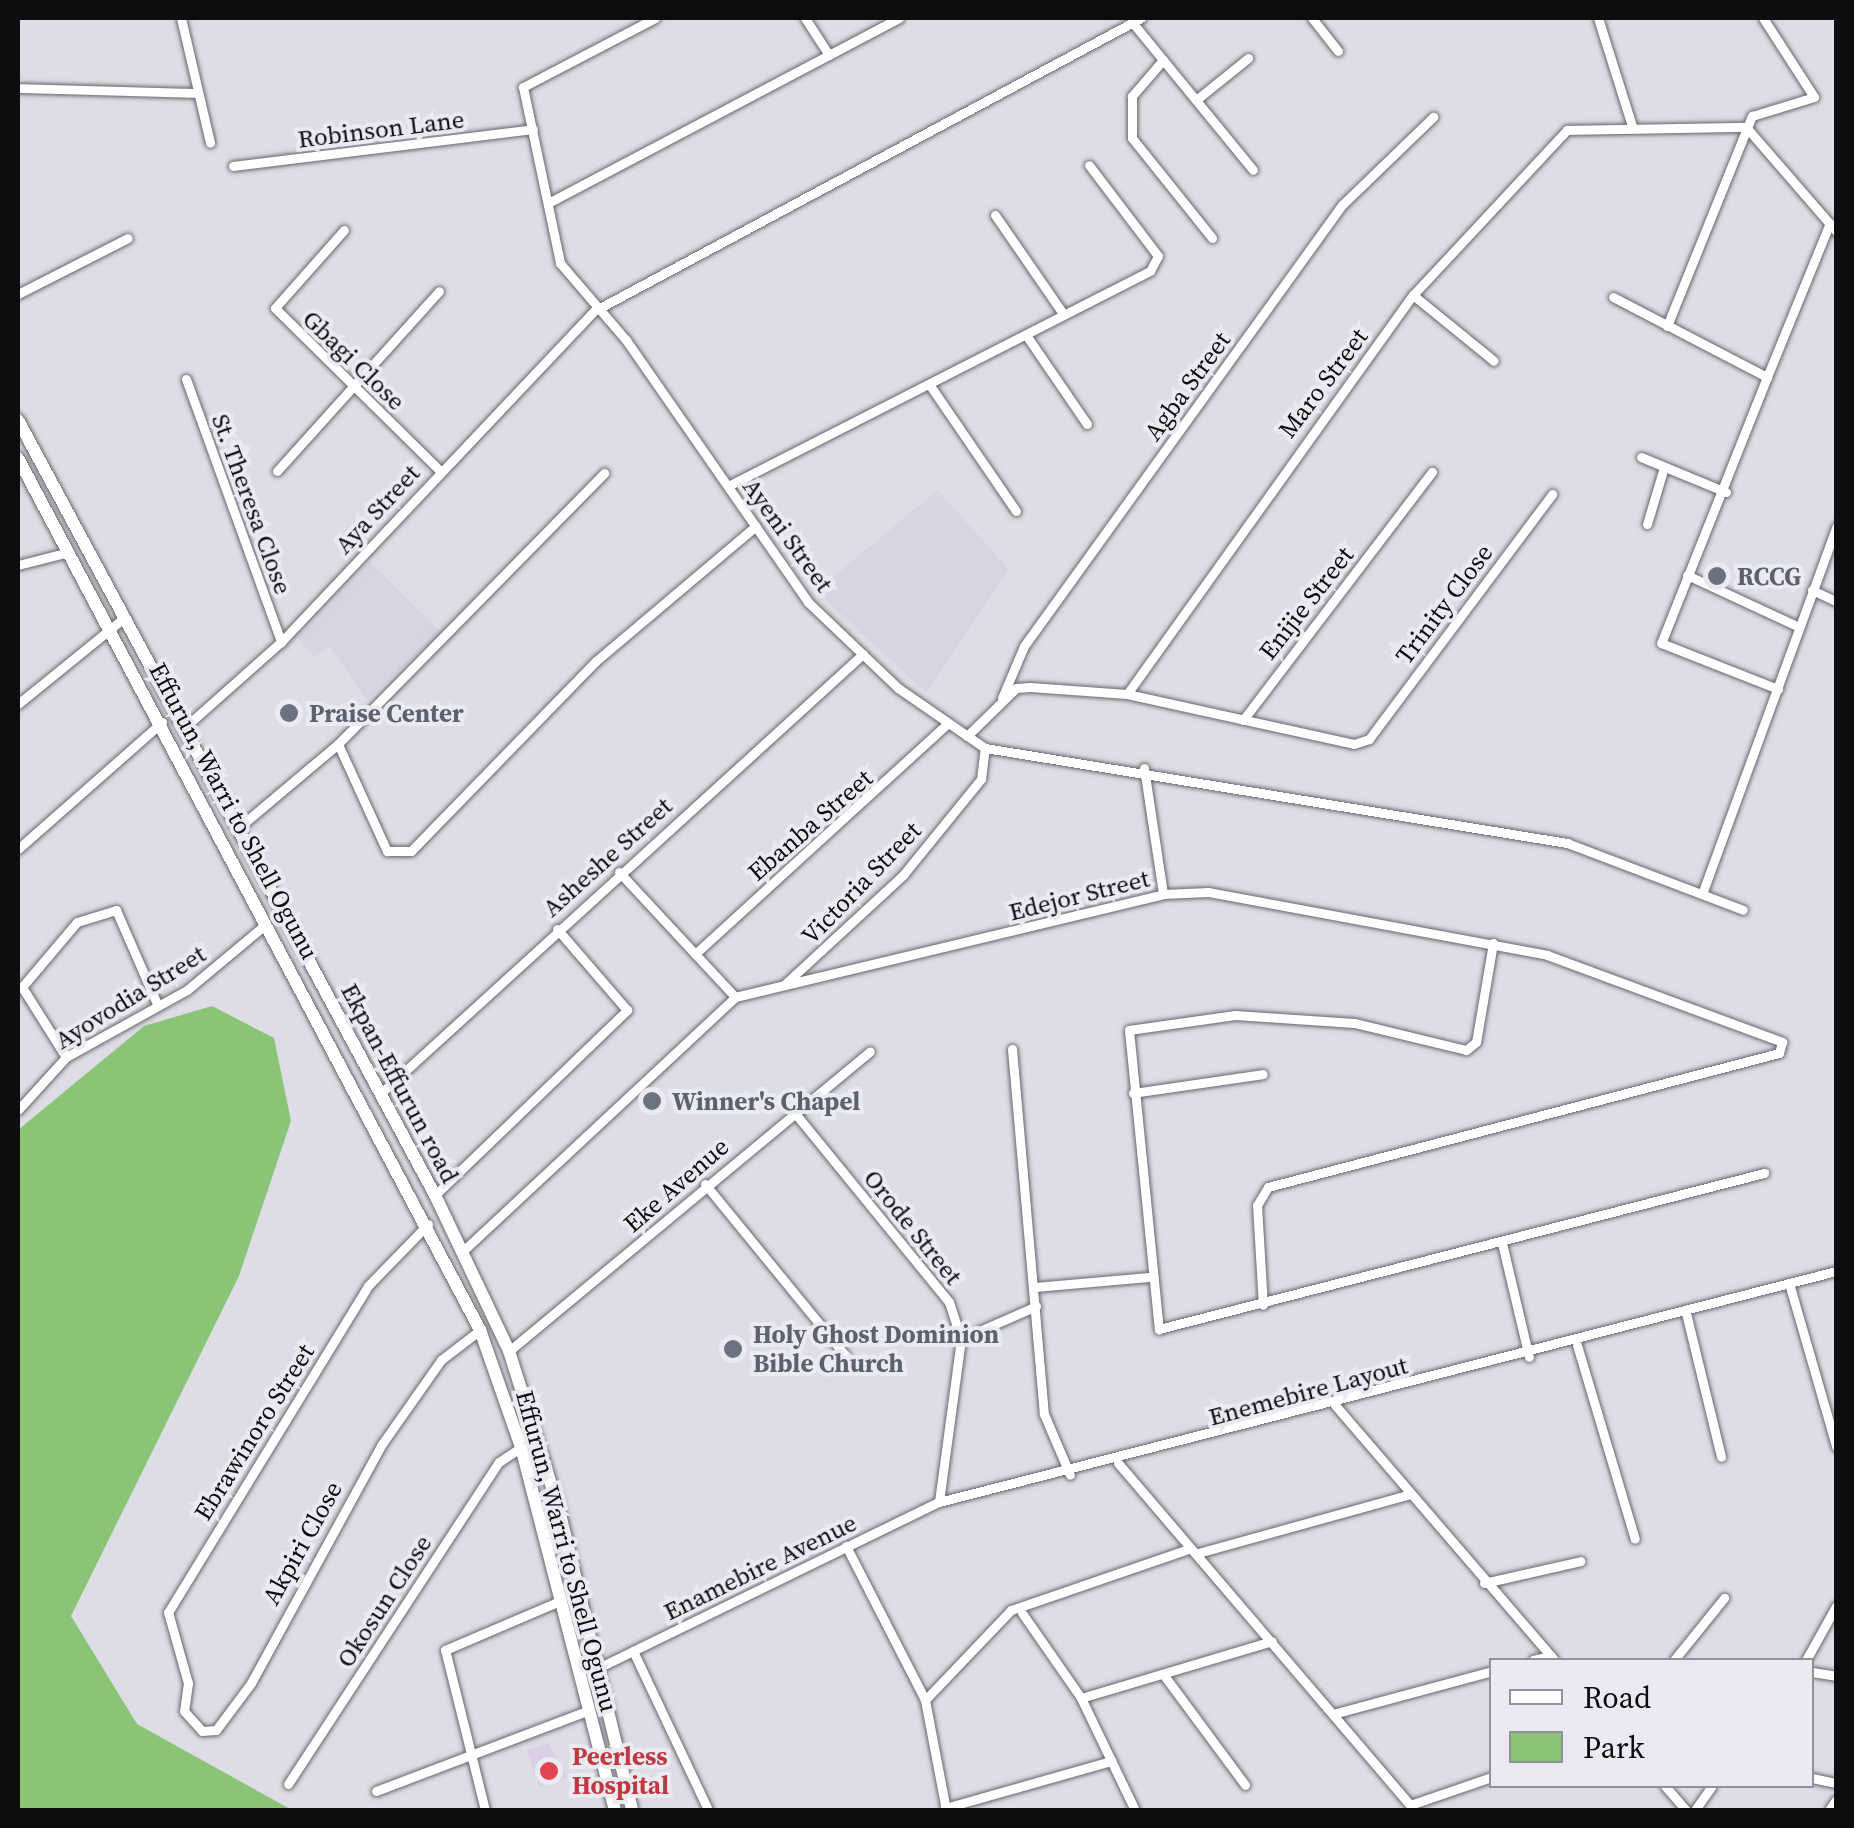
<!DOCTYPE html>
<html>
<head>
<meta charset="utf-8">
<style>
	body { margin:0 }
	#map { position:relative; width:1854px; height:1828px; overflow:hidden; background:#dedde5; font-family:"Source Serif 4",serif }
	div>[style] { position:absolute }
	.built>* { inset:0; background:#d7d4e4 }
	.medical>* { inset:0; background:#dacfe4 }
	.green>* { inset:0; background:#8ac476 }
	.roads { filter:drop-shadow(0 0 2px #67666d) drop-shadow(0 0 2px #67666d) }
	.minor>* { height:9px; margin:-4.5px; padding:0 4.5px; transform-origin:4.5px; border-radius:4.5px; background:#fff }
	.secondary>* { height:12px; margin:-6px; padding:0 6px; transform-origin:6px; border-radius:6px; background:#fff }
	.dots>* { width:28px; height:28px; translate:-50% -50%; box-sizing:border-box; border:5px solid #ebeaf2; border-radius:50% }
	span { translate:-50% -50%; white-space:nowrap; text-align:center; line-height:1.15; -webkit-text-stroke:8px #ebeaf2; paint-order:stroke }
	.street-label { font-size:25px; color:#0d0c0f }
	.worship-label { font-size:25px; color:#5b616d; font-weight:700 }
	.left { translate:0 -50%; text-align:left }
	.health-label { font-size:25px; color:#be3a42; font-weight:700 }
	.frame { position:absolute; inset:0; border:20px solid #0d0c0f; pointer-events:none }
	.legend { position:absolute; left:1489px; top:1658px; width:325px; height:130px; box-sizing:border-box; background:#ebeaf2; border:2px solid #929197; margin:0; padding:12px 18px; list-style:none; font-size:30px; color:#0d0c0f }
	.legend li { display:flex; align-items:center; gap:20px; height:50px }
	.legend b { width:50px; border:2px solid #929197 }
</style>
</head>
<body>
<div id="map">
	<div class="built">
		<i style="clip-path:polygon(938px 490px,1009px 570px,926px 692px,816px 591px)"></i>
		<i style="clip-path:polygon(370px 562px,441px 632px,367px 700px,330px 647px,314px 657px,298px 638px)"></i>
	</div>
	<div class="medical">
		<i style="clip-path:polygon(549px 1743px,567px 1778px,539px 1787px,527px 1750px)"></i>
	</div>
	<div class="green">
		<i style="clip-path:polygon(212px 1006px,274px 1038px,291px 1121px,239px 1276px,71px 1616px,137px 1724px,292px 1810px,18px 1810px,18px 1130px,144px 1026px)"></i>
	</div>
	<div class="roads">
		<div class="minor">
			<i style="left:181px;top:18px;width:128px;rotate:76.9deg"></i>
			<i style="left:655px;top:18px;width:149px;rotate:152.4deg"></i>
			<i style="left:523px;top:87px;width:180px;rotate:78.1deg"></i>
			<i style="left:560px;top:263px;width:101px;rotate:49.4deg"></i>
			<i style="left:626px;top:340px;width:319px;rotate:55.2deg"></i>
			<i style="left:808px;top:602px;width:124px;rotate:43.7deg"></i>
			<i style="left:898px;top:688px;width:106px;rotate:34.6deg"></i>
			<i style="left:985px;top:748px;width:590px;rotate:9.27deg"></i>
			<i style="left:1567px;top:843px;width:188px;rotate:20.8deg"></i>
			<i style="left:805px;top:18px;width:44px;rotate:57deg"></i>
			<i style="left:1312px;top:18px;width:42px;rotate:51.8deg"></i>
			<i style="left:1598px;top:18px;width:113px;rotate:72.5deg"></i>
			<i style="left:1132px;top:22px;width:191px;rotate:50.7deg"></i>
			<i style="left:1163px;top:60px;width:48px;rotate:130.7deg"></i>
			<i style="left:1132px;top:96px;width:42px;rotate:90deg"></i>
			<i style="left:1132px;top:138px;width:128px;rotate:51.3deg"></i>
			<i style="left:18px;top:88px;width:179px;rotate:1.6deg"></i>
			<i style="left:1196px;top:100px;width:67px;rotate:-38.9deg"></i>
			<i style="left:233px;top:166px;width:302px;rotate:-7deg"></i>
			<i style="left:550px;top:202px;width:395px;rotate:-27.8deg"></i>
			<i style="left:995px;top:215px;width:121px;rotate:55.4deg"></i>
			<i style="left:344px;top:230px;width:104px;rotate:131.5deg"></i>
			<i style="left:275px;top:308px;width:231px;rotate:44.6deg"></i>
			<i style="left:18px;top:294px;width:123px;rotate:-27deg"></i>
			<i style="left:1413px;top:295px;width:104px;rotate:39.2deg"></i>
			<i style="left:1613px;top:297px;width:174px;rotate:27.5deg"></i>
			<i style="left:1767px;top:377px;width:286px;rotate:111.7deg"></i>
			<i style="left:1661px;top:643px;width:126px;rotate:21.5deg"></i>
			<i style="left:1667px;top:326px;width:227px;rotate:-68deg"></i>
			<i style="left:1752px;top:116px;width:65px;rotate:-17deg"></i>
			<i style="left:1814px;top:97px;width:94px;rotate:-122.8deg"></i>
			<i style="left:1026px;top:335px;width:108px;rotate:55.6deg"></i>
			<i style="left:1767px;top:377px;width:166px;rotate:-67.8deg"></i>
			<i style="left:186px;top:379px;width:280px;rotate:70.1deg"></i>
			<i style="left:929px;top:384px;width:154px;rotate:55.6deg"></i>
			<i style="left:1641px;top:457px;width:92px;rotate:22.4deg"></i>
			<i style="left:277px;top:471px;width:242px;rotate:-48deg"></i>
			<i style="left:728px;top:486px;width:474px;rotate:-27deg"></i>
			<i style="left:1150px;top:271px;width:17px;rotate:-62deg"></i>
			<i style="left:1158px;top:256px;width:114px;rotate:-127.2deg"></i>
			<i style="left:1647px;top:524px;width:59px;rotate:-73.4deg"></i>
			<i style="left:18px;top:565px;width:53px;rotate:-14.3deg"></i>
			<i style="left:1687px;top:575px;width:123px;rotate:24.9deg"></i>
			<i style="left:1812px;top:590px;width:26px;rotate:25deg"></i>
			<i style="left:1127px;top:694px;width:491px;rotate:-54.4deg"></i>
			<i style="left:1413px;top:295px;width:226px;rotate:-47deg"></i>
			<i style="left:1567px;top:130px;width:179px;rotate:-1deg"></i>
			<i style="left:1746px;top:127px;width:138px;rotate:49.1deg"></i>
			<i style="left:1002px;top:698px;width:56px;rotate:-67.1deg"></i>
			<i style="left:1024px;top:646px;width:544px;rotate:-54.21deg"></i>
			<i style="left:1342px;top:205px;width:127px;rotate:-44deg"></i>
			<i style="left:18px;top:704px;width:136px;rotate:-39.1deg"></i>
			<i style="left:1243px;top:720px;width:312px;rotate:-52.7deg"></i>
			<i style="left:184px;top:728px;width:130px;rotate:-41.6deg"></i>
			<i style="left:281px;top:642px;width:456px;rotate:-46.6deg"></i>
			<i style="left:594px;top:311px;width:621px;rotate:-28.18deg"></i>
			<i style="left:967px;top:736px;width:69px;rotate:-44.4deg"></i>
			<i style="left:1016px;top:688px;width:14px;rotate:-4deg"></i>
			<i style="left:1030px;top:687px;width:97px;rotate:4.1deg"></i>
			<i style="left:1127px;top:694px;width:232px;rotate:12.4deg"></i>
			<i style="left:1354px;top:744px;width:16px;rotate:-18deg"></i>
			<i style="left:1369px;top:739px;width:306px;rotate:-53.2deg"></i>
			<i style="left:338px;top:744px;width:118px;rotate:65.4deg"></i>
			<i style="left:387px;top:851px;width:24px"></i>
			<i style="left:411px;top:851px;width:265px;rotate:-45.8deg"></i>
			<i style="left:596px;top:661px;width:209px;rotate:-40.2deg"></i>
			<i style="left:1144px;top:768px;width:127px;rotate:81.4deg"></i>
			<i style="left:237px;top:829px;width:132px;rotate:-40.1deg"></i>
			<i style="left:338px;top:744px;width:380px;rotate:-45.5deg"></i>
			<i style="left:18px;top:849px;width:192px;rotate:-41.4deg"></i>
			<i style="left:619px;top:872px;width:171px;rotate:47.1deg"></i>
			<i style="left:1702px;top:894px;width:391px;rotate:-69.9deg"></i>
			<i style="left:1493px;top:943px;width:100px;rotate:99.7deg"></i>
			<i style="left:1476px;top:1042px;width:13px;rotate:141deg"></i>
			<i style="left:1466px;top:1050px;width:115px;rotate:-166.4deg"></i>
			<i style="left:1354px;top:1023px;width:119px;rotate:-176.2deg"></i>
			<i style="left:1235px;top:1015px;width:107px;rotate:171.9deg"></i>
			<i style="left:1129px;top:1030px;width:301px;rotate:84.3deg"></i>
			<i style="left:1159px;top:1329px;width:625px;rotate:-14.46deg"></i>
			<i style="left:695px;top:954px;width:341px;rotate:-42.4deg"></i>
			<i style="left:785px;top:984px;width:161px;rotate:-42.7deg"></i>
			<i style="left:903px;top:875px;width:124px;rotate:-50.9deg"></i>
			<i style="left:981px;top:779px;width:31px;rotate:-83deg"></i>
			<i style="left:1012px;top:1049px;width:366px;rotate:85deg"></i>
			<i style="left:1044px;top:1414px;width:66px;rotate:66.9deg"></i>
			<i style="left:66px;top:1057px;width:83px;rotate:-122.2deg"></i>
			<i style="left:22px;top:987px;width:85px;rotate:-49.8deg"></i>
			<i style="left:77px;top:922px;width:41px;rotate:-17.1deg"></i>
			<i style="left:116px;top:910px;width:103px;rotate:66.4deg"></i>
			<i style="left:381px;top:1093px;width:652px;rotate:-42.33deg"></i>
			<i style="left:1133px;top:1093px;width:131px;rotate:-8.3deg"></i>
			<i style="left:18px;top:1110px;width:72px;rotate:-47.8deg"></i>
			<i style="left:66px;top:1057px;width:138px;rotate:-29deg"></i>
			<i style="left:187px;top:990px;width:103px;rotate:-39.9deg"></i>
			<i style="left:794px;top:1112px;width:245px;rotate:50.8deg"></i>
			<i style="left:949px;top:1302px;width:39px;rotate:72deg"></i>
			<i style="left:961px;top:1339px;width:164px;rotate:97.7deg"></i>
			<i style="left:705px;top:1184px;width:222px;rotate:50.7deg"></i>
			<i style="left:435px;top:1195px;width:267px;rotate:-43.9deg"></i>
			<i style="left:627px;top:1010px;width:107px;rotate:-130.8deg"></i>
			<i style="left:428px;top:1224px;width:86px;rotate:134.1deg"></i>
			<i style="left:368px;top:1286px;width:382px;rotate:121.5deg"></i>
			<i style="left:168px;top:1612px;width:74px;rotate:74.3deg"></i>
			<i style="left:188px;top:1683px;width:28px;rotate:98deg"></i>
			<i style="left:184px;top:1711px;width:27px;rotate:48deg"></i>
			<i style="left:202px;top:1731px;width:14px;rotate:-4deg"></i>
			<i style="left:216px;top:1730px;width:59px;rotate:-53.3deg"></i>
			<i style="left:251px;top:1683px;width:273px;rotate:-61.3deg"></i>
			<i style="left:382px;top:1444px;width:103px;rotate:-54.9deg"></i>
			<i style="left:441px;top:1360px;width:49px;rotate:-37.6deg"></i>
			<i style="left:1502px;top:1243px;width:117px;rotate:76.7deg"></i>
			<i style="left:464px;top:1250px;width:371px;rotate:-43deg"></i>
			<i style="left:735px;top:997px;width:440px;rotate:-13.5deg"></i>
			<i style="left:1163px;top:894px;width:45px;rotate:-2.5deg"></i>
			<i style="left:1208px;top:892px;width:345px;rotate:10.5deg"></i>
			<i style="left:1547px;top:955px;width:251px;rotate:20.3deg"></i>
			<i style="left:1782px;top:1042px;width:11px;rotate:105deg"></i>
			<i style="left:1779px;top:1053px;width:528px;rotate:165.31deg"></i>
			<i style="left:1268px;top:1187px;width:21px;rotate:121deg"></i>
			<i style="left:1257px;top:1205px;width:100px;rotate:86.6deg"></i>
			<i style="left:1789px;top:1283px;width:170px;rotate:73.9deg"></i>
			<i style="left:1035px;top:1287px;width:114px;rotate:-5deg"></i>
			<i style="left:1686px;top:1313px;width:148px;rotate:76.3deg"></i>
			<i style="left:961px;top:1339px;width:82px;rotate:-23.7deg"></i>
			<i style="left:1577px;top:1345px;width:202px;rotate:73.4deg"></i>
			<i style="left:509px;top:1351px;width:469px;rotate:-39.7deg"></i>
			<i style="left:1335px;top:1405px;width:336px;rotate:49.3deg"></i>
			<i style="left:1118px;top:1463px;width:456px;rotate:49.5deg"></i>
			<i style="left:846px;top:1546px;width:173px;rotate:62.8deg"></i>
			<i style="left:925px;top:1700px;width:112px;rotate:79.2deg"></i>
			<i style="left:1198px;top:1553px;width:217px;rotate:-15.5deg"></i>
			<i style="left:1484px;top:1583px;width:99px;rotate:-12.8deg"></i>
			<i style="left:1022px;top:1613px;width:103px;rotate:55.2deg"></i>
			<i style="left:1081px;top:1698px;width:124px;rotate:64.3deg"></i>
			<i style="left:633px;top:1651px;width:176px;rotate:64.7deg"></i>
			<i style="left:1533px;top:1660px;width:17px;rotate:-13deg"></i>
			<i style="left:1674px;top:1660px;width:80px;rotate:-51.1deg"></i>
			<i style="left:1806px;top:1660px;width:62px;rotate:-60.9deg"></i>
			<i style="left:598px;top:1668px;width:379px;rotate:-26deg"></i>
			<i style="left:939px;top:1502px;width:926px;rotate:-14.44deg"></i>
			<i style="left:1812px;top:1672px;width:24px;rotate:9deg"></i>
			<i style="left:1163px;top:1674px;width:138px;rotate:53.5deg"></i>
			<i style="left:1081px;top:1698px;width:199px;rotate:-16.6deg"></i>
			<i style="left:925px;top:1700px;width:124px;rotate:-46.3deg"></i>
			<i style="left:1011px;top:1610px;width:187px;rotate:-19deg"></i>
			<i style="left:1333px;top:1714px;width:165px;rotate:-15.1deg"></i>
			<i style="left:1812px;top:1778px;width:25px;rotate:12deg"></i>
			<i style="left:288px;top:1784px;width:385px;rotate:-56.8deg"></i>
			<i style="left:499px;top:1462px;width:27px;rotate:-34deg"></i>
			<i style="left:1665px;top:1786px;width:32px;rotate:49deg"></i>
			<i style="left:376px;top:1791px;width:226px;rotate:-20.8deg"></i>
			<i style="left:1410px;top:1805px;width:87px;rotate:-18.9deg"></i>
			<i style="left:945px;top:1808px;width:173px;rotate:-15.8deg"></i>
			<i style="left:485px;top:1810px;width:165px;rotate:-104deg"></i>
			<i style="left:445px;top:1650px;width:127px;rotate:-23.1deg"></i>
			<i style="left:1695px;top:1810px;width:29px;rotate:-55deg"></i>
			<i style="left:1829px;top:1810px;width:12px;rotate:-55deg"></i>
		</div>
		<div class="secondary">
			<i style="left:18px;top:420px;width:880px;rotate:61.72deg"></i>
			<i style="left:435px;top:1195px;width:173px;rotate:64.6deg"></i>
			<i style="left:509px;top:1351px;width:167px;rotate:72.5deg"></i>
			<i style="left:559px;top:1510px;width:309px;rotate:76.3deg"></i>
			<i style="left:18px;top:458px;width:987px;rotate:62.08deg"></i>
			<i style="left:480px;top:1330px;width:124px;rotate:70.7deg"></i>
			<i style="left:521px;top:1447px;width:375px;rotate:75.5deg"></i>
		</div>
	</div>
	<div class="dots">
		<i style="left:1717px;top:576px;background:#6b7280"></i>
		<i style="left:289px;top:713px;background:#6b7280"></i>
		<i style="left:652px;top:1101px;background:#6b7280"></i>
		<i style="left:733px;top:1349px;background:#6b7280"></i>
		<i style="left:549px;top:1771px;background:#e0444e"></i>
	</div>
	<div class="street-label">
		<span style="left:381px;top:129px;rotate:-7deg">Robinson Lane</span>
		<span style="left:354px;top:360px;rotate:44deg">Gbagi Close</span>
		<span style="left:1323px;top:383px;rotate:-53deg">Maro Street</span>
		<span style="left:1187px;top:386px;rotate:-54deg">Agba Street</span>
		<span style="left:252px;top:504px;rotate:70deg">St. Theresa Close</span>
		<span style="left:377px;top:509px;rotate:-47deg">Aya Street</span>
		<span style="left:788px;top:535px;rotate:54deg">Ayeni Street</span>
		<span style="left:1306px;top:603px;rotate:-52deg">Enijie Street</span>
		<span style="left:1444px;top:604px;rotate:-53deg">Trinity Close</span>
		<span style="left:234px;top:811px;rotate:62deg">Effurun, Warri to Shell Ogunu</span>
		<span style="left:810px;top:825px;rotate:-41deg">Ebanba Street</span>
		<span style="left:607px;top:857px;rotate:-42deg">Asheshe Street</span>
		<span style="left:861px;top:883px;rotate:-46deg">Victoria Street</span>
		<span style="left:1079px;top:895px;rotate:-14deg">Edejor Street</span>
		<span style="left:130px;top:997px;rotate:-32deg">Ayovodia Street</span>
		<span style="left:400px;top:1083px;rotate:62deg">Ekpan-Effurun road</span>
		<span style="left:676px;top:1185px;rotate:-41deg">Eke Avenue</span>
		<span style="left:913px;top:1227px;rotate:51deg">Orode Street</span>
		<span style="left:1308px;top:1391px;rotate:-15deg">Enemebire Layout</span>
		<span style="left:254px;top:1432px;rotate:-58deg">Ebrawinoro Street</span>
		<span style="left:302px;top:1543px;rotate:-61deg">Akpiri Close</span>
		<span style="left:567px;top:1551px;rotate:75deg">Effurun, Warri to Shell Ogunu</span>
		<span style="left:760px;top:1567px;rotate:-26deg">Enamebire Avenue</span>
		<span style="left:384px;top:1601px;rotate:-57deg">Okosun Close</span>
	</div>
	<div class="worship-label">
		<span class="left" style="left:1737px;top:576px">RCCG</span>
		<span class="left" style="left:309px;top:713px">Praise Center</span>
		<span class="left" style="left:672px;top:1101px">Winner's Chapel</span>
		<span class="left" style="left:753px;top:1349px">Holy Ghost Dominion<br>Bible Church</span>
	</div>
	<div class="health-label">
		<span class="left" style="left:572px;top:1771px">Peerless<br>Hospital</span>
	</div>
	<div class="frame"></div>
	<ul class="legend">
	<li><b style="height:12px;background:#fff"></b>Road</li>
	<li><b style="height:28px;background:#8ac476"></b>Park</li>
	</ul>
</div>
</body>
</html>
